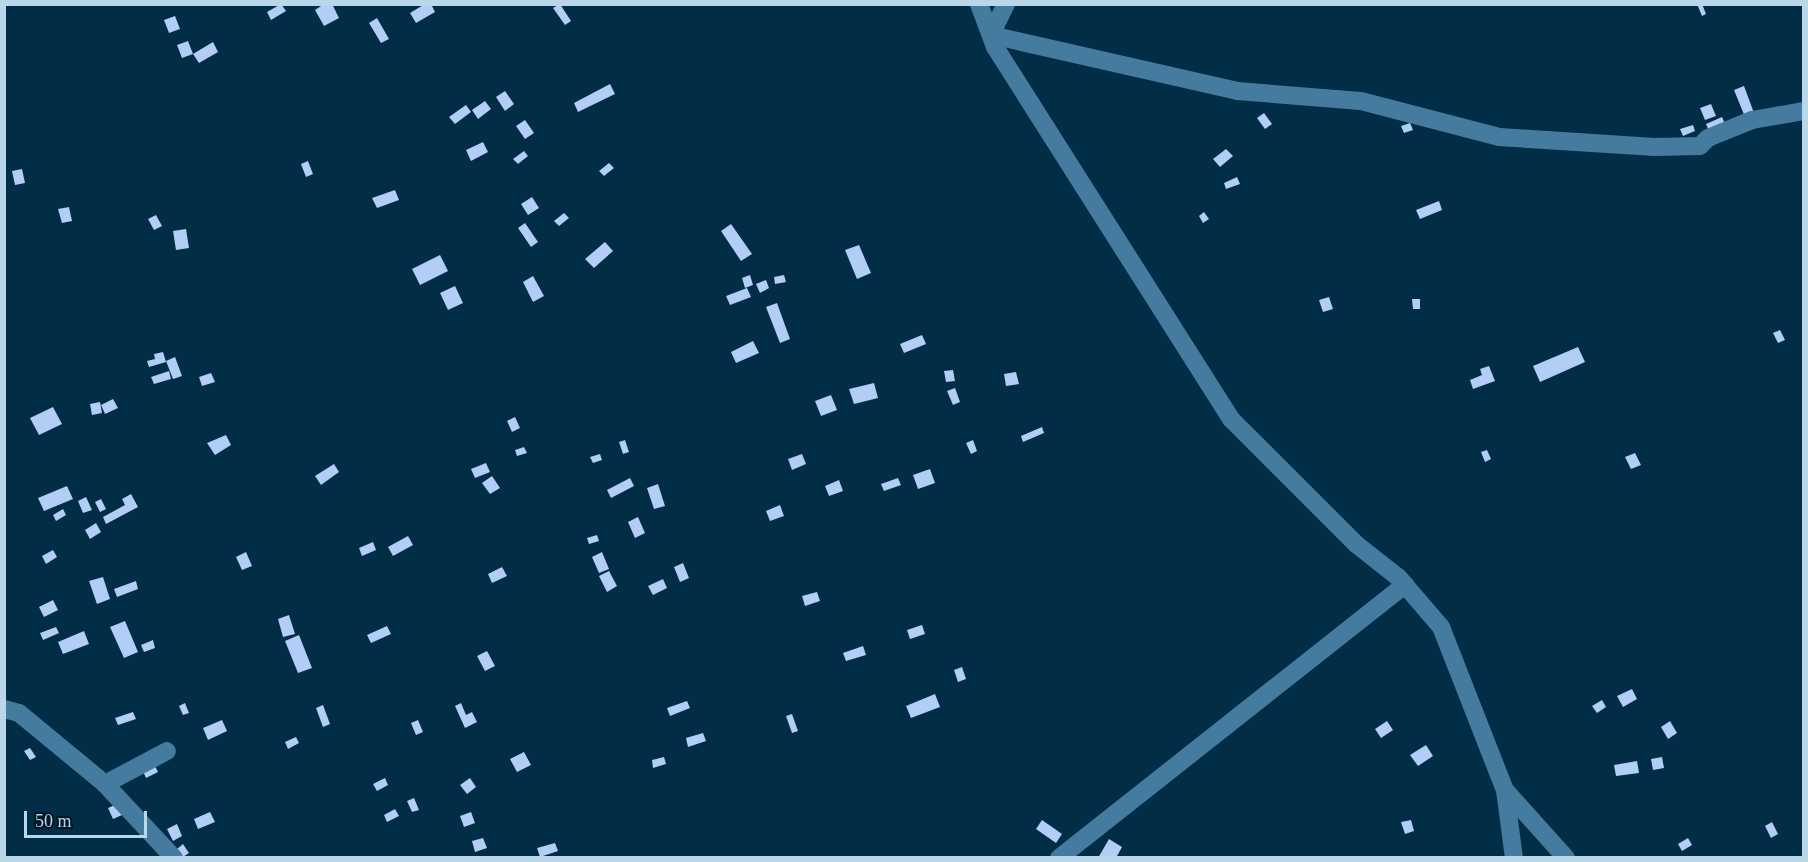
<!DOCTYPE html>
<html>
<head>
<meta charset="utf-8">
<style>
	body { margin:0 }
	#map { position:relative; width:1808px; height:862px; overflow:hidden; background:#012e46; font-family:Georgia,serif }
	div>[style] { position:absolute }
	.building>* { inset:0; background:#b2cdf6 }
	.minor>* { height:18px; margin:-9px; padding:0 9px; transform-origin:9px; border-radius:9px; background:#457b9e }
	span { translate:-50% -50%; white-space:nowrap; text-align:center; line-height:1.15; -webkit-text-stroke:6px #011523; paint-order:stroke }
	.frame { position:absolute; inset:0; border:6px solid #bad6e9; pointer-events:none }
	.scale { position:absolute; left:24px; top:811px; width:123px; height:27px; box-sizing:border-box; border:3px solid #bad6e9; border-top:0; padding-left:8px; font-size:18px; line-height:21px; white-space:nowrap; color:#bad6e9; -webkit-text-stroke:4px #011523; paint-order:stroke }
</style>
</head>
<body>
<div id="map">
	<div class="building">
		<i style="clip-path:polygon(281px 4px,286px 11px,271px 20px,267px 12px)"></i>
		<i style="clip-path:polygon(324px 4px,332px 4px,339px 18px,324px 26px,315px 10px)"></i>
		<i style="clip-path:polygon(425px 4px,431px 4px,435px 12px,416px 23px,410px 13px)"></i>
		<i style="clip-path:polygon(560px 4px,571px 21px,565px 25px,553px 8px)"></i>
		<i style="clip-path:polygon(1697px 4px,1702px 4px,1706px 14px,1702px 16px)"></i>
		<i style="clip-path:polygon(175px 16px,180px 29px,169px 33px,164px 20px)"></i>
		<i style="clip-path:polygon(377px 18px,389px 39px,381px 43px,369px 23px)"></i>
		<i style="clip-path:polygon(188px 41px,193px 54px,182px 58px,177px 45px)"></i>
		<i style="clip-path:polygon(213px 42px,218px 52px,199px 63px,193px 54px)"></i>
		<i style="clip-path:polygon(610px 84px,615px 94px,578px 112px,574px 103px)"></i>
		<i style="clip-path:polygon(1744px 86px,1754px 113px,1745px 117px,1734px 90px)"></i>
		<i style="clip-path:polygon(505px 91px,514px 104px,505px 111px,496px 97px)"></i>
		<i style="clip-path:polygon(485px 101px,491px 109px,478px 119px,472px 110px)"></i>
		<i style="clip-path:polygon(1711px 104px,1716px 116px,1705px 120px,1700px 108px)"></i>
		<i style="clip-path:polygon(466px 105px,471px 112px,455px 124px,449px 117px)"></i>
		<i style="clip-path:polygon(1264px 113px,1272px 124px,1265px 129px,1257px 118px)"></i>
		<i style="clip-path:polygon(1722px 117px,1725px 124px,1709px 131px,1706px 124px)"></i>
		<i style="clip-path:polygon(525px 120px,534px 133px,525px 139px,516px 126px)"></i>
		<i style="clip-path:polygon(1410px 123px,1413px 130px,1404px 133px,1401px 126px)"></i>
		<i style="clip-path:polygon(1693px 125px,1695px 131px,1683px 136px,1680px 129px)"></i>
		<i style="clip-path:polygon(483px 142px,488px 152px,471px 161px,466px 150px)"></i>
		<i style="clip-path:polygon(1226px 149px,1233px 156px,1220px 167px,1213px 159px)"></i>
		<i style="clip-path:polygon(524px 151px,528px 156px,518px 164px,513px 159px)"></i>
		<i style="clip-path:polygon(308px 161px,313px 174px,306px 177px,301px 164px)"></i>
		<i style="clip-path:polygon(609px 163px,614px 168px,604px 176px,599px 171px)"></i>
		<i style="clip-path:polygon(22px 169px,25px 183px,15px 185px,12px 171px)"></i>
		<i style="clip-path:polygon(1237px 177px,1240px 184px,1226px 189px,1224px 183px)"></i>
		<i style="clip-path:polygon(395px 190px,399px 200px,377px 208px,372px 198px)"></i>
		<i style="clip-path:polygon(532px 197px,539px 208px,528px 215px,521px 204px)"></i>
		<i style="clip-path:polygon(1439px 201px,1442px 210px,1420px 219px,1416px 210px)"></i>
		<i style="clip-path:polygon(69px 207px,72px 221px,62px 223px,58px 209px)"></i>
		<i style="clip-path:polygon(1204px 212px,1209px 219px,1203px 223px,1199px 216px)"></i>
		<i style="clip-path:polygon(564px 213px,569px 218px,559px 226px,554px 221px)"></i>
		<i style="clip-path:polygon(156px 215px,162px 226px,154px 230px,148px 219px)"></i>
		<i style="clip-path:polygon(525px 223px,538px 242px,531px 247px,518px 228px)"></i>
		<i style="clip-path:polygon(731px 224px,752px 254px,741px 261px,721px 231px)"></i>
		<i style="clip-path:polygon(186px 229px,189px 248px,176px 250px,173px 231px)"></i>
		<i style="clip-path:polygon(605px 242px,613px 251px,594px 268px,585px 259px)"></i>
		<i style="clip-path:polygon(859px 245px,871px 273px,857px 279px,845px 250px)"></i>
		<i style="clip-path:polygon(440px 255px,448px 271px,420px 285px,412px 269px)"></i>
		<i style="clip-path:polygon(750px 275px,753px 285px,745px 288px,742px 278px)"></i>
		<i style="clip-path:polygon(784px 275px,786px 282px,775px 284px,774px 277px)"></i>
		<i style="clip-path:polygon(533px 276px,544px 296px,533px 302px,523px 282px)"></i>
		<i style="clip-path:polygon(766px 280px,769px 288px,760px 293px,756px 284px)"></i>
		<i style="clip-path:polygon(455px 286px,463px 303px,448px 310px,440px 293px)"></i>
		<i style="clip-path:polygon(747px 288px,751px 297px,730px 305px,726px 296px)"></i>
		<i style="clip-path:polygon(1329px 297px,1333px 309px,1323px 312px,1319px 300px)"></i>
		<i style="clip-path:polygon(1412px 299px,1420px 299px,1420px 309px,1413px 309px)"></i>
		<i style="clip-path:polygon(777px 303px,790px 339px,780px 343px,766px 307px)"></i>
		<i style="clip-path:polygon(1780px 330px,1785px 340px,1778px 343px,1773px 333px)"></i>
		<i style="clip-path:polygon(922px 335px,926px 344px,904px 353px,900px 344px)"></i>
		<i style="clip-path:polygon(753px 341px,759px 353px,736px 363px,731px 352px)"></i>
		<i style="clip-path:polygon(1578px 347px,1585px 362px,1540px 382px,1533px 366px)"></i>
		<i style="clip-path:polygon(163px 352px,166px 362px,149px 367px,147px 361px,155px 359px,154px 354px)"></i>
		<i style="clip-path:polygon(175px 357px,182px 376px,173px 379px,166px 361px)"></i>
		<i style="clip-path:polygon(1489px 366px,1495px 381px,1473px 389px,1470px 380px,1482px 375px,1480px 369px)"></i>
		<i style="clip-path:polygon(953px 370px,955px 381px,946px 382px,944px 371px)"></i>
		<i style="clip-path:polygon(169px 371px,171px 379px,154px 384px,151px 377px)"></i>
		<i style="clip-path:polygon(1016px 372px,1019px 384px,1006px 386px,1004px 374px)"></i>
		<i style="clip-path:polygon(211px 373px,215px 382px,202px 386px,199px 377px)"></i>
		<i style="clip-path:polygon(874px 383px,878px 398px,854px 404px,849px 389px)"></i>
		<i style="clip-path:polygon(955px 388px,960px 402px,953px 405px,947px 391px)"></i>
		<i style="clip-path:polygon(831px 395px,837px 410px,821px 416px,815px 401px)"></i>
		<i style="clip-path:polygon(113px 399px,118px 408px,105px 414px,101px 405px)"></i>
		<i style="clip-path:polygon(100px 402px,102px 413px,92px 415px,90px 404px)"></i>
		<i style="clip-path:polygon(53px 407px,62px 424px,39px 435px,30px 418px)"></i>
		<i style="clip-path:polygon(515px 417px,520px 428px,512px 432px,507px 421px)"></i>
		<i style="clip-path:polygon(1042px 427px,1044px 433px,1023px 442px,1021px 436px)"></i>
		<i style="clip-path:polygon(226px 435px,231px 445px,215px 455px,207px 443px)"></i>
		<i style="clip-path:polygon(625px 440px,629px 452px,623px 454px,619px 442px)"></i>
		<i style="clip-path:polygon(973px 440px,977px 451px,971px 454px,966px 443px)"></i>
		<i style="clip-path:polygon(524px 447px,527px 453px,517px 456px,515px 450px)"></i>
		<i style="clip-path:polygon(1487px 450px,1491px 459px,1485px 462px,1481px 452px)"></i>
		<i style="clip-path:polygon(1635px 453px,1641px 465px,1631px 469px,1625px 457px)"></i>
		<i style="clip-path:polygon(600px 454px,602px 460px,593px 463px,590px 457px)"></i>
		<i style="clip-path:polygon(802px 454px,806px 464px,792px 470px,788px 459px)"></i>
		<i style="clip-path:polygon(486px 463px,490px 472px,475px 478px,471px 469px)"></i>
		<i style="clip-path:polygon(334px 464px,339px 472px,321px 485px,315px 476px)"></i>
		<i style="clip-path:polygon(930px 469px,935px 483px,918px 489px,913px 475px)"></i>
		<i style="clip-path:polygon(492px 476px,500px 488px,490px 494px,482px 483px)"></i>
		<i style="clip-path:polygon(630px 478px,634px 486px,611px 498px,607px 490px)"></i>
		<i style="clip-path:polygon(898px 478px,901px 485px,884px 491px,881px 484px)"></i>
		<i style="clip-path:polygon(839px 480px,843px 491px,829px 496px,825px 486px)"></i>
		<i style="clip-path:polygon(658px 484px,665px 506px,654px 509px,647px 488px)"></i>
		<i style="clip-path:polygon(67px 486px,73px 499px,44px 511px,38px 498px)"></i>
		<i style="clip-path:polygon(131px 494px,138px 507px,106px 524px,103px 517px,125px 505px,122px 499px)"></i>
		<i style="clip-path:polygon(86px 497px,92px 510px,83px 513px,78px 501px)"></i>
		<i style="clip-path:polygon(101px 499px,106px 509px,100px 512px,95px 502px)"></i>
		<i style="clip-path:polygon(780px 505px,784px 516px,770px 521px,766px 511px)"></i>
		<i style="clip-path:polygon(63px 509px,66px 515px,56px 521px,53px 515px)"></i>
		<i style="clip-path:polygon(638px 517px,645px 533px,635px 538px,628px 522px)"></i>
		<i style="clip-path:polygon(96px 523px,101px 532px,90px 539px,85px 530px)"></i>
		<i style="clip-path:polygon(597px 535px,599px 541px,589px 544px,587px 538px)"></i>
		<i style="clip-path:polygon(408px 536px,413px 545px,393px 556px,388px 547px)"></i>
		<i style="clip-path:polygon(373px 542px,376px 550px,362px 556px,359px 548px)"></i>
		<i style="clip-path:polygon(53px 550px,57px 557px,46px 564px,42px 556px)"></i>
		<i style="clip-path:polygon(246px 552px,252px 566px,242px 570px,236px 557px)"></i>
		<i style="clip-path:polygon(602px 552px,609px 569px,599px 573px,592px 557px)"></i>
		<i style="clip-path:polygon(683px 563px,689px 578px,680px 582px,674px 567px)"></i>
		<i style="clip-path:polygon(502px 567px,507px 576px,492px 583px,488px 574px)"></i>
		<i style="clip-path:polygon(609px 571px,617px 586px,607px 592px,599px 576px)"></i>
		<i style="clip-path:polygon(103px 577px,110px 599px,97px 604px,89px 581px)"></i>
		<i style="clip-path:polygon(663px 579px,667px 588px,653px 595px,648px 586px)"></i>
		<i style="clip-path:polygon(136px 581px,138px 589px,117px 597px,114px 589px)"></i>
		<i style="clip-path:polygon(817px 592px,820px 601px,805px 606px,802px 596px)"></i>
		<i style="clip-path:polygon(53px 600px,58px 610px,44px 617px,39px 607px)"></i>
		<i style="clip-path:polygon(289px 615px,295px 634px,283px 637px,278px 619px)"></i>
		<i style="clip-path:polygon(125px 621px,138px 652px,124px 658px,110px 627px)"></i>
		<i style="clip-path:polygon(922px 625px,925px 634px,910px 639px,907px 630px)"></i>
		<i style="clip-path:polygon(387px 626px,391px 634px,371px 643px,367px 635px)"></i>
		<i style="clip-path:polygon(56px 627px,59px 633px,43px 640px,40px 633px)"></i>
		<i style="clip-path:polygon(84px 631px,89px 644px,63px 654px,58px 642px)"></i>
		<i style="clip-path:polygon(299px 635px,312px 668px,298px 673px,285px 641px)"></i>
		<i style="clip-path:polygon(153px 640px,155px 648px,144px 652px,141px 645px)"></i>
		<i style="clip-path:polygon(863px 646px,866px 655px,846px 661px,843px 653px)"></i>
		<i style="clip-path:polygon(487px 651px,495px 666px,485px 671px,477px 656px)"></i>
		<i style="clip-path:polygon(962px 667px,966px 679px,958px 682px,954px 670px)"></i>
		<i style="clip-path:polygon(1632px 689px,1637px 699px,1623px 707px,1617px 696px)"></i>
		<i style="clip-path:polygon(935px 694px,940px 707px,911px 718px,906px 706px)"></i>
		<i style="clip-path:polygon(1602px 700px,1606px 707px,1597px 713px,1592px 706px)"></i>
		<i style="clip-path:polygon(687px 701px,690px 708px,670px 716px,667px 708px)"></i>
		<i style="clip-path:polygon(185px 703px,189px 713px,183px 715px,179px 706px)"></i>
		<i style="clip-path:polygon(461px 703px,466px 715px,472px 712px,477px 722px,465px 728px,455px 706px)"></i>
		<i style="clip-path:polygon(323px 705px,330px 724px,323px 727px,316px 708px)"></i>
		<i style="clip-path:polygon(133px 712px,136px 719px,118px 725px,115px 718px)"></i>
		<i style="clip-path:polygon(792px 714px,798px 731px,792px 733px,786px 716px)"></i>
		<i style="clip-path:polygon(222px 720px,227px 731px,208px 740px,203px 728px)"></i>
		<i style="clip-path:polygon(418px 720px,423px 732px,416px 735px,411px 723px)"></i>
		<i style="clip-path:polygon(1387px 721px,1393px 730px,1381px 738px,1375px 729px)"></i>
		<i style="clip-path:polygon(1670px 721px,1677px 733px,1668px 739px,1661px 727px)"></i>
		<i style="clip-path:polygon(703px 733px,706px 741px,688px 747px,686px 738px)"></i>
		<i style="clip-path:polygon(296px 737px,299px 743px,288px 749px,285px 742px)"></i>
		<i style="clip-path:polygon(1426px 745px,1433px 756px,1418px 766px,1410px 755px)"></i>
		<i style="clip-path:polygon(30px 748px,36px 757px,30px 760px,24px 751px)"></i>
		<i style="clip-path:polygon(524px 752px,531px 765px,517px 772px,510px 759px)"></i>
		<i style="clip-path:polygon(664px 757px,666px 764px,653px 768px,652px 760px)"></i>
		<i style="clip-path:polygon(1662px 757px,1664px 768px,1653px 770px,1651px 759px)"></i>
		<i style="clip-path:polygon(1637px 761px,1639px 773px,1616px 776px,1614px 765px)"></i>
		<i style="clip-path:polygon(154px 764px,158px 772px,146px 778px,142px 769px)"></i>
		<i style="clip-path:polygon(385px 778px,388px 785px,377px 791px,373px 784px)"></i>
		<i style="clip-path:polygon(470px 778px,476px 787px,467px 794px,460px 785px)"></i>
		<i style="clip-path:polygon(414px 798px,419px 810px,412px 812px,407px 801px)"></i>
		<i style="clip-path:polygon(117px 804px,122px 815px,113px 819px,108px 808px)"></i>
		<i style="clip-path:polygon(395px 809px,399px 816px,387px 822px,384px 815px)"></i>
		<i style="clip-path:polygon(210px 812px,215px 822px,198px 829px,194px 819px)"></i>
		<i style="clip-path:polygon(471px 812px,475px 823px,464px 827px,460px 816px)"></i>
		<i style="clip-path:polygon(1042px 820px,1062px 834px,1056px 843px,1036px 829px)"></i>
		<i style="clip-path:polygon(1411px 820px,1414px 831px,1405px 834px,1401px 822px)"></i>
		<i style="clip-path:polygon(1772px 822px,1778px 834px,1771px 838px,1765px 826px)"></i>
		<i style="clip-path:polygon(177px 824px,182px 836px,173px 841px,167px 829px)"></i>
		<i style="clip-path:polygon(483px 838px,487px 848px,475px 852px,472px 841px)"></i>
		<i style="clip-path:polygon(1688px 838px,1692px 845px,1682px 851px,1678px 844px)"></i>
		<i style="clip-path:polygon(1109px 839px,1122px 847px,1116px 858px,1098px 858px)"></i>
		<i style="clip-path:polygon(555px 843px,558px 851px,540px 857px,537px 848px)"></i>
		<i style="clip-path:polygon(183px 844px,189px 853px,183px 857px,177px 849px)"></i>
	</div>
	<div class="minor">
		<i style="left:979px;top:4px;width:46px;rotate:69.6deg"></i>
		<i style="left:995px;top:47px;width:441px;rotate:57.6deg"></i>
		<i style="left:1231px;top:419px;width:177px;rotate:45deg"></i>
		<i style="left:1356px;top:544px;width:55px;rotate:38.3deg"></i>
		<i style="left:1399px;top:578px;width:65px;rotate:49.4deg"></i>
		<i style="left:1441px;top:627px;width:175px;rotate:68.6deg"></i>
		<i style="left:1505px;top:790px;width:91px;rotate:48.1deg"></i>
		<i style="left:1006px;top:4px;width:34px;rotate:116deg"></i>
		<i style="left:991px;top:35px;width:252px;rotate:12.8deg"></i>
		<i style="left:1237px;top:91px;width:124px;rotate:4.6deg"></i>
		<i style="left:1361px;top:101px;width:143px;rotate:14.6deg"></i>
		<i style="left:1499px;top:137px;width:156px;rotate:3.7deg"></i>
		<i style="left:1655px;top:147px;width:45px;rotate:-1.3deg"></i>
		<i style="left:1700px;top:146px;width:11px;rotate:-45deg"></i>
		<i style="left:1708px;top:138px;width:48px;rotate:-22.2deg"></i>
		<i style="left:1752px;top:120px;width:53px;rotate:-9.8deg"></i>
		<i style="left:4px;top:709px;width:16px;rotate:15deg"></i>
		<i style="left:19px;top:713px;width:112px;rotate:39.5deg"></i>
		<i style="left:105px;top:784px;width:101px;rotate:47deg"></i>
		<i style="left:105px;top:784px;width:70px;rotate:-28deg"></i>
		<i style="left:1505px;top:790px;width:69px;rotate:82.5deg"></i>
		<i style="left:1059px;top:858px;width:441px;rotate:-38.3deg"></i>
	</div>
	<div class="frame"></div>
	<div class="scale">50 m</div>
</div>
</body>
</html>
